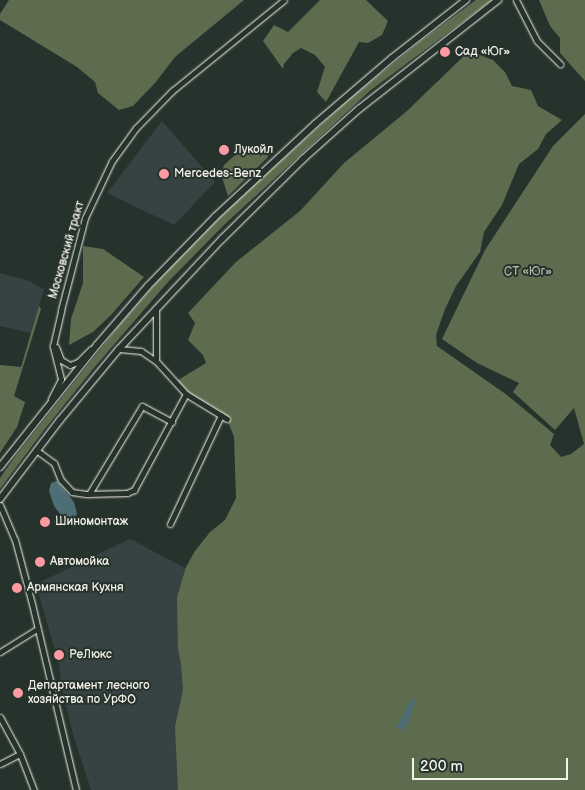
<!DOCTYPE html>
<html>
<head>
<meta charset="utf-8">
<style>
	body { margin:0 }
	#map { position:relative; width:585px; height:790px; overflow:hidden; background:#26332d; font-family:"Balsamiq Sans",sans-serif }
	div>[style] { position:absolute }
	.built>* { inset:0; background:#374343 }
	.green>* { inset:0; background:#5d6c4e }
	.water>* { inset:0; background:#4e6e75 }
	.roads { filter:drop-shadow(0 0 1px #f4f1e8) drop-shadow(0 0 1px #f4f1e8) }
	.minor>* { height:5px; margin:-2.5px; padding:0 2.5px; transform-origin:2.5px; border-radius:2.5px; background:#26332d }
	.major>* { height:6px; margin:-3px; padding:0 3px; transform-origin:3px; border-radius:3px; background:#26332d }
	.dots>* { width:14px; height:14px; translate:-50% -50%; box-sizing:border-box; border:2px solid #26332d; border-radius:50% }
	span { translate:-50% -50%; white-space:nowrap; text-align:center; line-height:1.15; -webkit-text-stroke:4px #26332d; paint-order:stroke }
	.poi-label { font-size:12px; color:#f4f1e8 }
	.left { translate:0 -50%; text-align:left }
	.street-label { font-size:12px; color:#f4f1e8 }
	.park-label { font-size:12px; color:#b8bcaa }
	.scale { position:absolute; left:412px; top:758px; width:156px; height:22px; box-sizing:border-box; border:2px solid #f4f1e8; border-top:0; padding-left:6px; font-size:15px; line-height:18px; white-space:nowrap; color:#f4f1e8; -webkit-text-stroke:4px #26332d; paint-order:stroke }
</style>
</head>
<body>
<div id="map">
	<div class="built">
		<i style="clip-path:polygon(162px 121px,215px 182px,174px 225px,107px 193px)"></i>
		<i style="clip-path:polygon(0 273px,29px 281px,44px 289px,31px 333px,0 326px)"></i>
		<i style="clip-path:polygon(130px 539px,196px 574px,201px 790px,91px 790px,73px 734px,62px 689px,59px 664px,36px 584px)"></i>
	</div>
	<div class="green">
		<i style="clip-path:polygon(9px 0,244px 0,175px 57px,155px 83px,133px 106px,119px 110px,98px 93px,95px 82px,77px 67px,0 20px,0 14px)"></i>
		<i style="clip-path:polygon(320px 0,366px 0,388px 21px,382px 35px,368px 43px,359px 42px,326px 102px,317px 92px,325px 67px,315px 55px,301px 48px,293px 53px,284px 64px,283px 69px,263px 41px,274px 25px,288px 32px)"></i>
		<i style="clip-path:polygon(476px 0,492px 0,371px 90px,225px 224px,168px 282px,93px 369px,44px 430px,0 489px,0 478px,17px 454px,122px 322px,162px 276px,230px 207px,348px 100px,422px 40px)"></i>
		<i style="clip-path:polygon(539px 0,585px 0,585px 81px,560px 53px,560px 38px,550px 26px)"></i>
		<i style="clip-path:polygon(469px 51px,493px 60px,505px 72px,512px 86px,531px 90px,538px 106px,562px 120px,546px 134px,538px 149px,519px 164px,502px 205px,484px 232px,480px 252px,456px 286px,445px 309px,436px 335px,437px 346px,507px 395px,554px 434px,550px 445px,561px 457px,571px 454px,584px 444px,574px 408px,555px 430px,513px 392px,519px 383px,477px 363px,442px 339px,485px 250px,553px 146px,585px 114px,585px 790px,178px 790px,175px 727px,183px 690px,181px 664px,178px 649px,177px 597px,186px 567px,195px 551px,210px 532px,225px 520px,236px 498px,234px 437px,227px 419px,186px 394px,175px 382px,206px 363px,203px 355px,188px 340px,195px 323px,188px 313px,236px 262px,300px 211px,344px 163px,407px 111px)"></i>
		<i style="clip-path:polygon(243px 152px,267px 152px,268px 157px,228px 196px,221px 174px,224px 165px,234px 156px)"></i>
		<i style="clip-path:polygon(83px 246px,103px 249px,144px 277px,111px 315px,93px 332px,69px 345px,71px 319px,83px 283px)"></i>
		<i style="clip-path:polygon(39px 306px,41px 309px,14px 396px,25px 402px,17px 427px,0 453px,0 365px,21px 367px)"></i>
	</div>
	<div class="water">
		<i style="clip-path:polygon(57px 481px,74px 502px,77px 514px,72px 520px,63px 518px,54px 506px,49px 491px,51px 483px)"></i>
		<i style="clip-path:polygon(414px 699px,416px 701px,406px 726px,402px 730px,396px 728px,411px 700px)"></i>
	</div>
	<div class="roads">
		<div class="minor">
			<i style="left:516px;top:0;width:46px;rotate:62.9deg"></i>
			<i style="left:537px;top:41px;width:33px;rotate:45deg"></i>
			<i style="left:56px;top:347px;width:14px;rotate:69deg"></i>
			<i style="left:61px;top:360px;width:10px;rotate:29deg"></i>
			<i style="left:70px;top:365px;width:9px;rotate:-21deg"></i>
			<i style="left:78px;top:362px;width:18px;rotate:-45deg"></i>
			<i style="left:119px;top:349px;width:22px;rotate:5deg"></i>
			<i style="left:141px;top:351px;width:18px;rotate:34deg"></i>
			<i style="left:156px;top:361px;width:45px;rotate:47.7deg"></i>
			<i style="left:186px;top:394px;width:48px;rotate:31.4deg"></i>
			<i style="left:156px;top:361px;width:52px;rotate:-90deg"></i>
			<i style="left:51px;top:399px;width:22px;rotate:-63deg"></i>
			<i style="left:61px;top:379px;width:34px;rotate:-104deg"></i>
			<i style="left:53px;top:346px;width:37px;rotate:-77deg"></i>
			<i style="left:61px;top:310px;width:95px;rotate:-75.4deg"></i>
			<i style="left:85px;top:218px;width:63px;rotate:-64.7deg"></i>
			<i style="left:112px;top:161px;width:41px;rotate:-54deg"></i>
			<i style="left:136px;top:128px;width:52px;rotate:-45.8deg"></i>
			<i style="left:172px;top:91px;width:144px;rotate:-39.1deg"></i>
			<i style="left:36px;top:450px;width:22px;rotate:36deg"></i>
			<i style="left:54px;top:463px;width:18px;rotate:68deg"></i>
			<i style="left:61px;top:480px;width:16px;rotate:47deg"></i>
			<i style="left:72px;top:492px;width:14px;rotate:8deg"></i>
			<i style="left:86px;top:494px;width:41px;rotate:-1.4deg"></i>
			<i style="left:127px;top:493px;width:8px;rotate:-23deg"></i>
			<i style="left:134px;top:490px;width:109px;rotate:-61.6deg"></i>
			<i style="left:89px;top:494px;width:103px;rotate:-58.9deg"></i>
			<i style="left:142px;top:406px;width:34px;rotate:28deg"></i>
			<i style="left:0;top:505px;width:38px;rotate:67deg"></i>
			<i style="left:15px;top:540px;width:66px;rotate:75.1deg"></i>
			<i style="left:32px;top:604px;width:191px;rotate:76.7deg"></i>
			<i style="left:170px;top:524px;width:120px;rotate:-64.9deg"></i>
			<i style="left:0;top:652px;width:44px;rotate:-31.9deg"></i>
			<i style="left:0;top:717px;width:42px;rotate:61.6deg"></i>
			<i style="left:20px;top:754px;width:39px;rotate:69deg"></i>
			<i style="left:0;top:764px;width:22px;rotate:-27deg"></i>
		</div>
		<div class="major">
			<i style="left:0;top:467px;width:156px;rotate:-51.5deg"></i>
			<i style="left:97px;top:345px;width:78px;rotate:-49.2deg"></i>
			<i style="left:148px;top:286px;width:96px;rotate:-45.8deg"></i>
			<i style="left:215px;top:217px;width:137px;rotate:-42.9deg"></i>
			<i style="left:315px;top:124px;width:101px;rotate:-40.6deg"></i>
			<i style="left:392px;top:58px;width:94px;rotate:-38.1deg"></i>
			<i style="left:0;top:499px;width:99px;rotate:-52.8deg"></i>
			<i style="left:60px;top:420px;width:92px;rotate:-50.3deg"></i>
			<i style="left:119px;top:349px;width:151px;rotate:-46.9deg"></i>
			<i style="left:222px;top:239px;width:114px;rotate:-44.6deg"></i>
			<i style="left:303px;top:159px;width:75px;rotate:-41.8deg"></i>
			<i style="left:359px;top:109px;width:177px;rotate:-38.1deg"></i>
		</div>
	</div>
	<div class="dots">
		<i style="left:445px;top:52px;background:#ff9aa2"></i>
		<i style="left:224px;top:150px;background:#ff9aa2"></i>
		<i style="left:164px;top:174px;background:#ff9aa2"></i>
		<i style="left:45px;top:522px;background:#ff9aa2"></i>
		<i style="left:40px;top:562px;background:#ff9aa2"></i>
		<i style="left:17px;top:588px;background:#ff9aa2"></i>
		<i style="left:59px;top:655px;background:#ff9aa2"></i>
		<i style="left:18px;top:693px;background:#ff9aa2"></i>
	</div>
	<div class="poi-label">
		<span class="left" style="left:455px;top:52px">Сад «Юг»</span>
		<span class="left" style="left:234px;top:150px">Лукойл</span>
		<span class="left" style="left:174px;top:174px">Mercedes-Benz</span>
		<span class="left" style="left:55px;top:522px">Шиномонтаж</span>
		<span class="left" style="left:50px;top:562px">Автомойка</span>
		<span class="left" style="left:27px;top:588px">Армянская Кухня</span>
		<span class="left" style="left:69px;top:655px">РеЛюкс</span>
		<span class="left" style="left:28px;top:693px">Департамент лесного<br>хозяйства по УрФО</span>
	</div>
	<div class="street-label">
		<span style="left:67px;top:250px;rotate:-74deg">Московский тракт</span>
	</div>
	<div class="park-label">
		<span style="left:528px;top:272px">СТ «Юг»</span>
	</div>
	<div class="scale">200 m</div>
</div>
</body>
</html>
